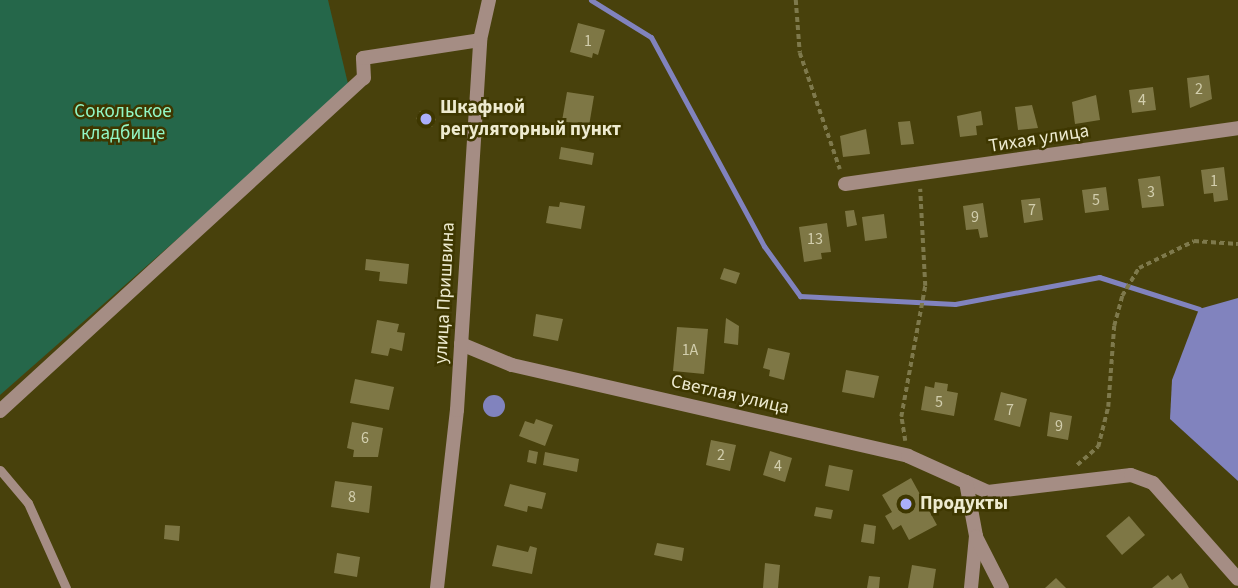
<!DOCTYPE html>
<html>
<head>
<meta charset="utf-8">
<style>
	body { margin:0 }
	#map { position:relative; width:1238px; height:588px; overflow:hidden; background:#48410c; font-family:"Source Sans 3",sans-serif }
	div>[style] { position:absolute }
	.green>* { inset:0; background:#25674a }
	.water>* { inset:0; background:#8183be }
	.round { border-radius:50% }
	.stream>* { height:5px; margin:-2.5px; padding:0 2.5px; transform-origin:2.5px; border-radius:2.5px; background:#8183be }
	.building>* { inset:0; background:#7e7745 }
	.path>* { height:3.5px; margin-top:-1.75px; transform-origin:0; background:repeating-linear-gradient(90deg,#7e794c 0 5px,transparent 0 8.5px) }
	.service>* { height:9px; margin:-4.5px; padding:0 4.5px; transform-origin:4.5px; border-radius:4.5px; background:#a58d84 }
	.minor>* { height:14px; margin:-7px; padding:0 7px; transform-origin:7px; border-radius:7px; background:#a58d84 }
	.tertiary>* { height:14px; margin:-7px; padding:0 7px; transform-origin:7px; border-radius:7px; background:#a58d84 }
	.dots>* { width:19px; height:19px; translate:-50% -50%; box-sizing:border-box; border:4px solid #3e3700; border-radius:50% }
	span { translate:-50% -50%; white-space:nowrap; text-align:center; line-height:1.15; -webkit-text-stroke:5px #3e3700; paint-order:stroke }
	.number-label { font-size:16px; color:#d2cead }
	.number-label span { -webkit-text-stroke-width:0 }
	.poi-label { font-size:19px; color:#eeebd0; font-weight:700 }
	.left { translate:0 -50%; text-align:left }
	.park-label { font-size:19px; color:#92f7c5 }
	.street-label { font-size:19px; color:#eeebd0 }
</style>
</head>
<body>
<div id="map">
	<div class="green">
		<i style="clip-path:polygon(0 0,328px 0,349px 88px,0 395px)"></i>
	</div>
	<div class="water">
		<i style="clip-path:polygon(1238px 298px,1238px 481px,1170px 419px,1172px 380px,1199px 309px)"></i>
		<i class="round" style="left:483px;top:395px;width:22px;height:22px"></i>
	</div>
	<div class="stream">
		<i style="left:591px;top:0;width:70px;rotate:31.7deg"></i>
		<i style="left:651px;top:37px;width:238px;rotate:61.6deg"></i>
		<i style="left:764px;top:246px;width:62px;rotate:54.2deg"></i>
		<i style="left:800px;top:296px;width:155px;rotate:3deg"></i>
		<i style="left:955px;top:304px;width:147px;rotate:-10.6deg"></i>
		<i style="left:1099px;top:277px;width:105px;rotate:17.7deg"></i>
	</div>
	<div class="building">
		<i style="clip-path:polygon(578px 23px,605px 30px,598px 55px,593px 53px,592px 58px,570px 52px)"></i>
		<i style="clip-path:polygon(1209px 75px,1212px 99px,1190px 108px,1187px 78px)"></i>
		<i style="clip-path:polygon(1153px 87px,1156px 110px,1132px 113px,1129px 90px)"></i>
		<i style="clip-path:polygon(567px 92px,594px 96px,589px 126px,562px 121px)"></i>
		<i style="clip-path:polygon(1096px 95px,1100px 120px,1075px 124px,1072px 102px)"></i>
		<i style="clip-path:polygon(1032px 105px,1038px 128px,1018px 130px,1015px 107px)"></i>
		<i style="clip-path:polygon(420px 111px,436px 119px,432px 127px,416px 119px)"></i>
		<i style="clip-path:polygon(981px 111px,983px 125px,976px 126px,977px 135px,960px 137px,957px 116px)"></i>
		<i style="clip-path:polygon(910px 121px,914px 144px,901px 145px,898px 122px)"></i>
		<i style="clip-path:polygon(866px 129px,870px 154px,843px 157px,840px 136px)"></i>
		<i style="clip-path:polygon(561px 147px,594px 153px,592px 165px,559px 159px)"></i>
		<i style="clip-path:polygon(1224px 167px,1228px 200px,1214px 202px,1213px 193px,1204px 194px,1201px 170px)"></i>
		<i style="clip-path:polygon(1160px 176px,1164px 206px,1142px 208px,1138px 179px)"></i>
		<i style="clip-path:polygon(1106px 187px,1109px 210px,1085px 213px,1082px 190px)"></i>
		<i style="clip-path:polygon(1040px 198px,1043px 220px,1024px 223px,1021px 200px)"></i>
		<i style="clip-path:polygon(560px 202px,585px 206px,581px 229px,546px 223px,549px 206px,559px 207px)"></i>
		<i style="clip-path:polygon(983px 203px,988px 237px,980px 238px,978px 229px,966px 230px,963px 206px)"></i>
		<i style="clip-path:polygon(854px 210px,857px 225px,847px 227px,845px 211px)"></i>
		<i style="clip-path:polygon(884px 214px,887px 238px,865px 241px,862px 217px)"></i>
		<i style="clip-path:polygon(827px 223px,831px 252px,821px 253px,822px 259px,804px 262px,799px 227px)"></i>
		<i style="clip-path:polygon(366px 259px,409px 264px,407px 284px,379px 281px,380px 272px,365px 270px)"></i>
		<i style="clip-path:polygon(724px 268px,740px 273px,736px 284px,720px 279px)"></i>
		<i style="clip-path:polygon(536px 314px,563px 319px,558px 341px,533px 336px)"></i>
		<i style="clip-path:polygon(726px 318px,739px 326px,738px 345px,724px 343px)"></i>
		<i style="clip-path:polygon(377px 320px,399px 324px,397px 332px,405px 333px,402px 351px,390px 348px,388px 356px,371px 353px)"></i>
		<i style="clip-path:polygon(677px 327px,708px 329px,704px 374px,673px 371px)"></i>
		<i style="clip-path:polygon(768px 348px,790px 353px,784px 380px,769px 376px,770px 370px,763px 368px)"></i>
		<i style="clip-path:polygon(846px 370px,879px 376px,874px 398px,842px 392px)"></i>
		<i style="clip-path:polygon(355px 379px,394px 387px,389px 410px,350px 403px)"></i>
		<i style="clip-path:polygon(935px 382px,948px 384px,947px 391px,958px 393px,954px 416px,921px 410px,925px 386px,934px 388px)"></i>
		<i style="clip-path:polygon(1001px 392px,1027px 399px,1020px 427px,994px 420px)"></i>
		<i style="clip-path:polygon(1050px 412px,1072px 416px,1068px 440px,1047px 436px)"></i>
		<i style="clip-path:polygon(536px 419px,553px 425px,545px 446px,519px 436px,525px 421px,534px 424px)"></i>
		<i style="clip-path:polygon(352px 422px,383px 428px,378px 457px,353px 457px,354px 450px,347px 448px)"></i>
		<i style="clip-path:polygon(711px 440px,736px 445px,730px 471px,706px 465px)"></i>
		<i style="clip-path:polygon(529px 450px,538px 452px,536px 464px,527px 462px)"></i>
		<i style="clip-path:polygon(770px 451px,792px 458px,785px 482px,763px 475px)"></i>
		<i style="clip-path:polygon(545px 452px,579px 459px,577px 472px,543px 465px)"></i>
		<i style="clip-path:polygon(829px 465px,853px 470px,849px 491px,825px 486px)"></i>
		<i style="clip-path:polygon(911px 478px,937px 525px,909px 540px,901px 525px,893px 530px,885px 516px,892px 512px,882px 495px)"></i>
		<i style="clip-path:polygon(335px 481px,372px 486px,369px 513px,331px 507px)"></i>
		<i style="clip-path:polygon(510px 484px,546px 493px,542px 509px,528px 506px,527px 512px,504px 506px)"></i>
		<i style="clip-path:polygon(816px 507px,833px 510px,831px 519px,814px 516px)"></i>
		<i style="clip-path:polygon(1129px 516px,1145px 535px,1122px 555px,1106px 536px)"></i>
		<i style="clip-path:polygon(864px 524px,876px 526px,874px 544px,861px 542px)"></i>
		<i style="clip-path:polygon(165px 525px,180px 526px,179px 541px,164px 539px)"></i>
		<i style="clip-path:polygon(657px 543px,684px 548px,682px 561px,654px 555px)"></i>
		<i style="clip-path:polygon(497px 545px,528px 552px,530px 546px,537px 548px,532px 574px,492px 566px)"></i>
		<i style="clip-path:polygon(337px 553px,360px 557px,357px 577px,334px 573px)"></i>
		<i style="clip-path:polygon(765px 563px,780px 565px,778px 588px,763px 588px)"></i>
		<i style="clip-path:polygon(912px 565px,936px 569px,933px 588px,908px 588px)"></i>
		<i style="clip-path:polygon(1181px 573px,1189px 588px,1152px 588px,1168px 575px,1172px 580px)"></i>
		<i style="clip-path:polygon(869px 576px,880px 577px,879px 588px,867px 588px)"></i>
		<i style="clip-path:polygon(1056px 578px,1066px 588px,1045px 588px)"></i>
	</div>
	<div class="path">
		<i style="left:796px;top:0;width:53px;rotate:85.7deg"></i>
		<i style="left:800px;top:53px;width:123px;rotate:71deg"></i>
		<i style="left:905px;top:441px;width:24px;rotate:-99deg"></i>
		<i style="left:901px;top:417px;width:133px;rotate:-79.6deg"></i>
		<i style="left:925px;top:286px;width:97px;rotate:-93deg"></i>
		<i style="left:1077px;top:465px;width:28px;rotate:-41deg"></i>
		<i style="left:1098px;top:447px;width:41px;rotate:-76deg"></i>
		<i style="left:1108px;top:407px;width:81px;rotate:-85.8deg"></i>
		<i style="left:1114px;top:326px;width:31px;rotate:-75deg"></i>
		<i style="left:1122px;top:296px;width:33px;rotate:-59deg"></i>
		<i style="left:1139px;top:268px;width:61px;rotate:-26.1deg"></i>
		<i style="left:1194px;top:241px;width:44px;rotate:3.9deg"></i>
	</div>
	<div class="service">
		<i style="left:0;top:470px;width:43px;rotate:49.7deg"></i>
		<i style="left:28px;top:503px;width:93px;rotate:65.9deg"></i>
	</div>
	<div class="minor">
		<i style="left:845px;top:184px;width:397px;rotate:-8.1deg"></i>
		<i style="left:461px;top:344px;width:55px;rotate:22.4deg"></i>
		<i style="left:512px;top:365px;width:406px;rotate:12.9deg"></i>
		<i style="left:908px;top:456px;width:88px;rotate:24.2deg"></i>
		<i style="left:988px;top:492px;width:144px;rotate:-6.8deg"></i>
		<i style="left:1131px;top:475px;width:23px;rotate:20deg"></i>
		<i style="left:1153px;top:483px;width:128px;rotate:48.5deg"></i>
		<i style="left:0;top:411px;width:493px;rotate:-42.5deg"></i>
		<i style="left:364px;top:78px;width:20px;rotate:-93deg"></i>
		<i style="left:363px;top:58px;width:118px;rotate:-8.7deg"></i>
		<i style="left:966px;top:482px;width:55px;rotate:79.5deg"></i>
		<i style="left:976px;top:536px;width:52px;rotate:95.5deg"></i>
		<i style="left:976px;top:537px;width:57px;rotate:63deg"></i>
	</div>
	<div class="tertiary">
		<i style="left:437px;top:588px;width:179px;rotate:-83.6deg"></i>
		<i style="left:457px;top:410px;width:371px;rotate:-86.4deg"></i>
		<i style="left:480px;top:40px;width:41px;rotate:-77.3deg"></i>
	</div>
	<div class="dots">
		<i style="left:426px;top:119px;background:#abaffb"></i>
		<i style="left:906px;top:504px;background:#abaffb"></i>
	</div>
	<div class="number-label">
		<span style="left:588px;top:41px">1</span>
		<span style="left:1199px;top:89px">2</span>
		<span style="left:1142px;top:100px">4</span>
		<span style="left:1214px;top:181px">1</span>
		<span style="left:1151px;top:192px">3</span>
		<span style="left:1096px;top:200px">5</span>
		<span style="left:1032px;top:210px">7</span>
		<span style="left:975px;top:217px">9</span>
		<span style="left:815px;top:239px">13</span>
		<span style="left:690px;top:350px">1А</span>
		<span style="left:939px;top:402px">5</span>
		<span style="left:1010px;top:410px">7</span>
		<span style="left:1059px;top:426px">9</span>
		<span style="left:365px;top:438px">6</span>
		<span style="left:721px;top:455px">2</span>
		<span style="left:778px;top:466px">4</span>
		<span style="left:352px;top:497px">8</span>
	</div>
	<div class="poi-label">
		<span class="left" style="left:440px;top:119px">Шкафной<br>регуляторный пункт</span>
		<span class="left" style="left:920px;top:504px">Продукты</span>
	</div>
	<div class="park-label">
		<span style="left:123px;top:123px">Сокольское<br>кладбище</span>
	</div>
	<div class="street-label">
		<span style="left:1039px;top:139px;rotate:-9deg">Тихая улица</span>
		<span style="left:445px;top:293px;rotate:-87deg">улица Пришвина</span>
		<span style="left:730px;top:395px;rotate:13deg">Светлая улица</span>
	</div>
</div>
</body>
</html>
